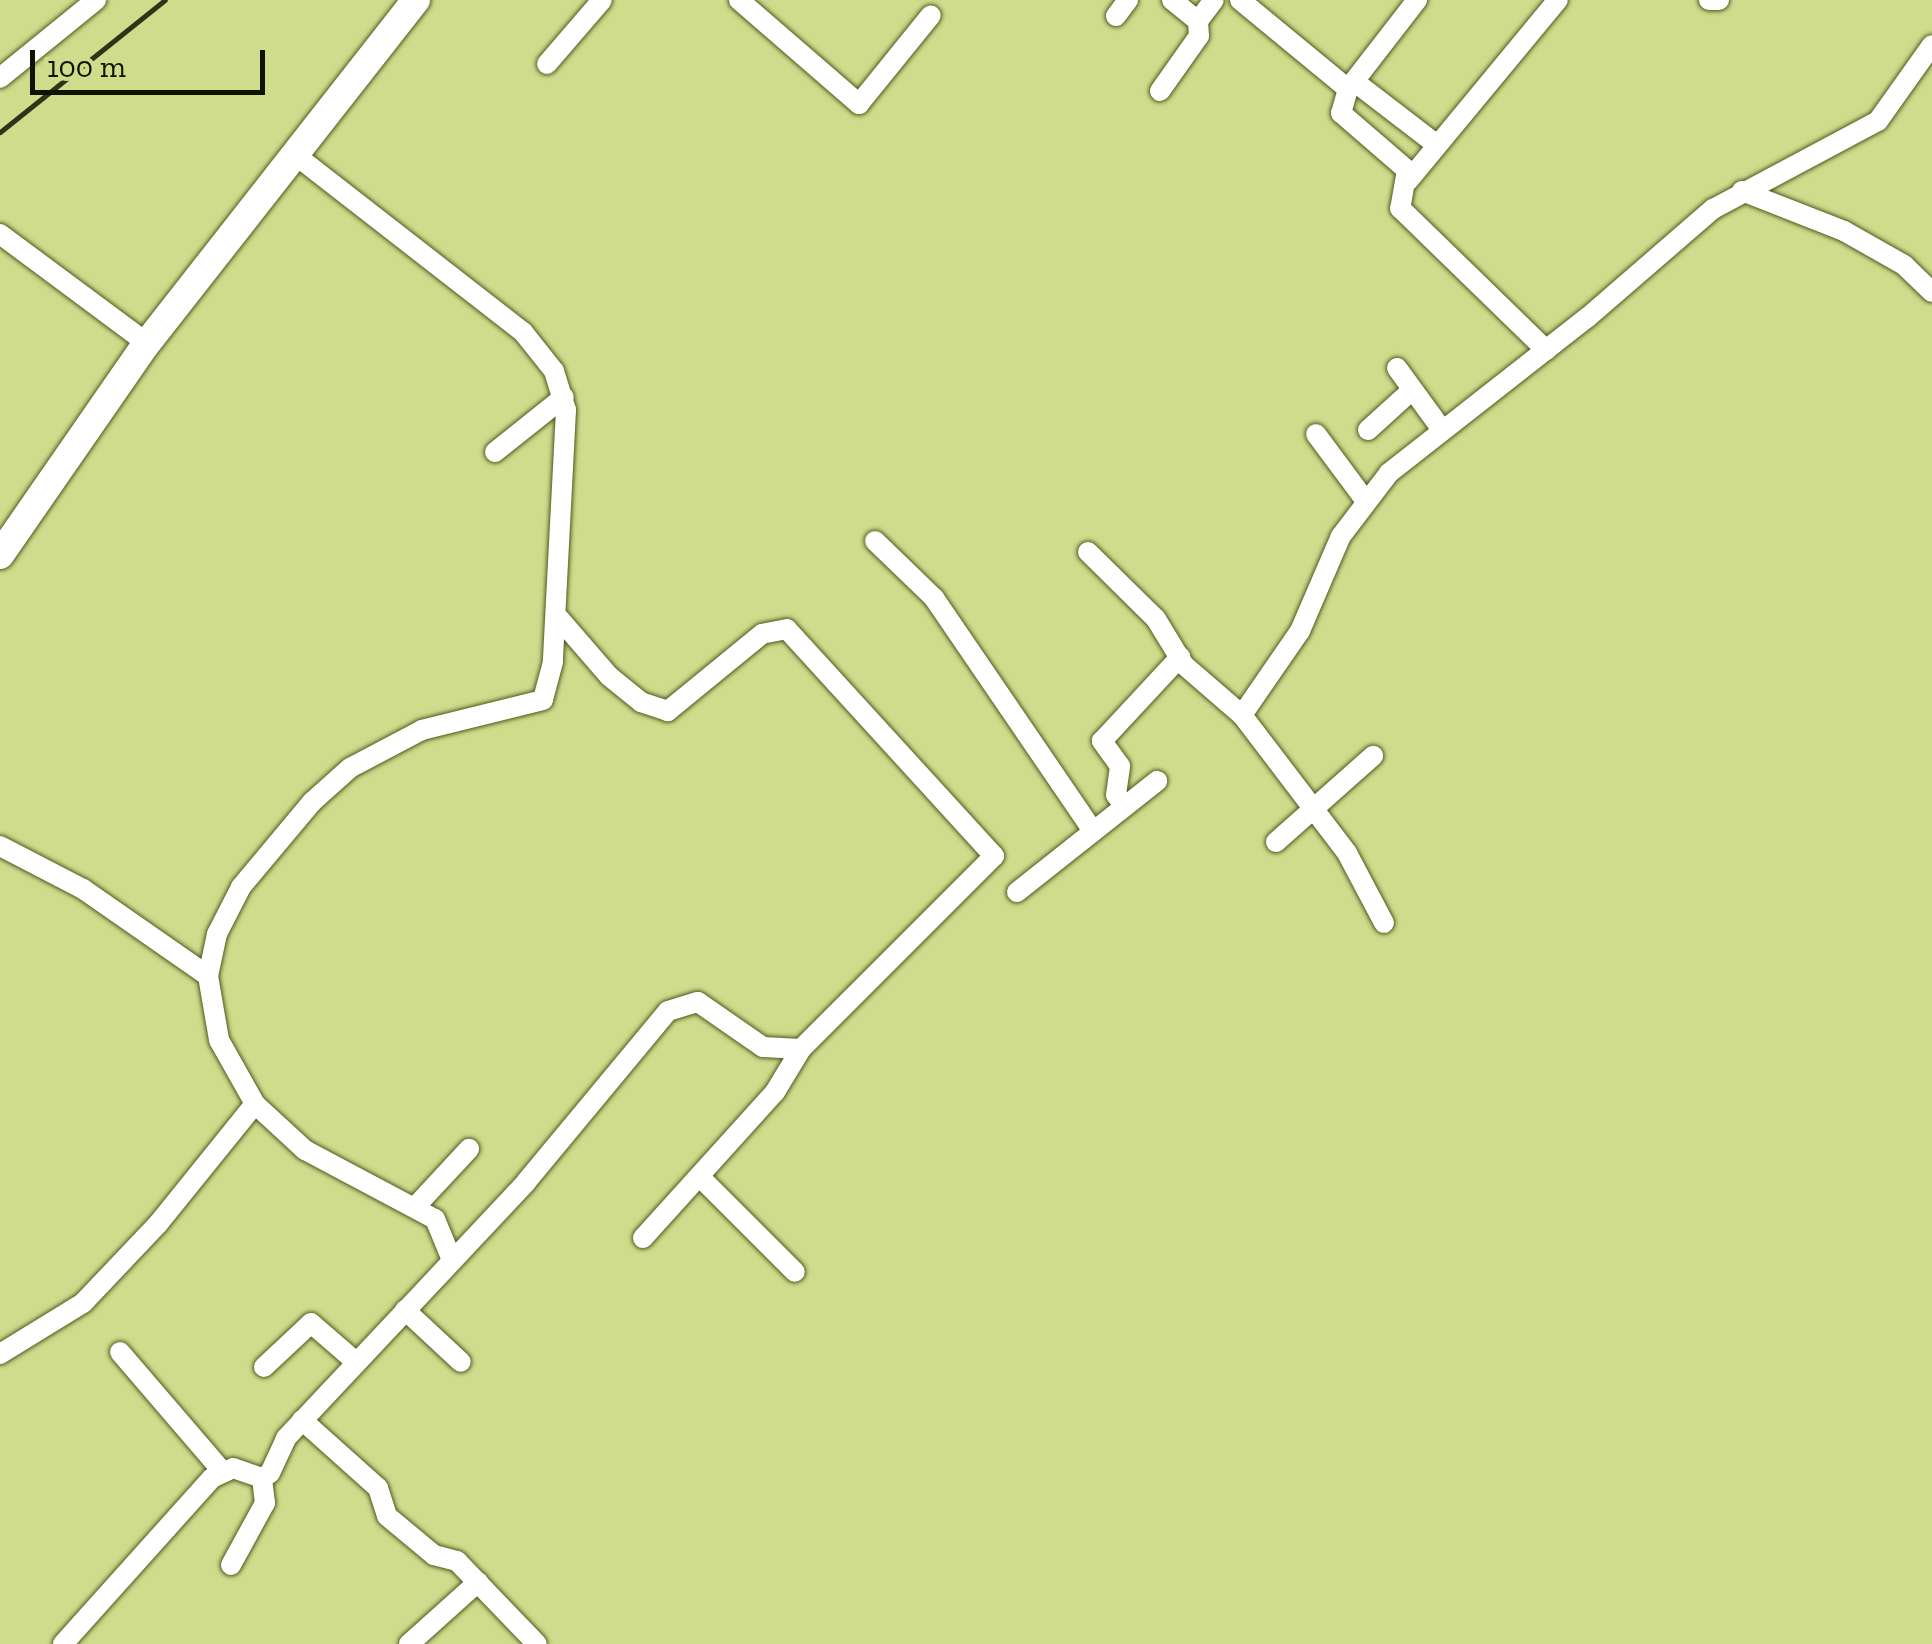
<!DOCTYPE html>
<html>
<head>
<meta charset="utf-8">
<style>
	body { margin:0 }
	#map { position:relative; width:1932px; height:1644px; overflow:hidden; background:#cedc8c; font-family:"Zilla Slab",serif }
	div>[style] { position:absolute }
	.roads { filter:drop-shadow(0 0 2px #51591d) drop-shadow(0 0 2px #51591d) }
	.street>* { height:20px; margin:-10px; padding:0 10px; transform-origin:10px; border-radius:10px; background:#fff }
	.secondary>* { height:28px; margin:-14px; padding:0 14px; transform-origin:14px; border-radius:14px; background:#fff }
	.rail>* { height:5px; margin:-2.5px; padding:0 2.5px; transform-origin:2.5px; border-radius:2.5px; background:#2f3317 }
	span { translate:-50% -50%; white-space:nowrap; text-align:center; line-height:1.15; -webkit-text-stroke:10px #cedc8c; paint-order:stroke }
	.scale { position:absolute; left:30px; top:50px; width:235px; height:45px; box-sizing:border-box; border:5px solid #101200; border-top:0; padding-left:12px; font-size:30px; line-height:35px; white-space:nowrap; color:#101200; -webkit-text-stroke:8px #cedc8c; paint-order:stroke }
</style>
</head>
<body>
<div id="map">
	<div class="roads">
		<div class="street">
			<i style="left:739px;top:0;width:159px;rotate:40.9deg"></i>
			<i style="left:859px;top:104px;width:114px;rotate:-51deg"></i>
			<i style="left:1172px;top:0;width:33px;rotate:39deg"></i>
			<i style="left:1198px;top:21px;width:26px;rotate:-53deg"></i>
			<i style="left:1240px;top:0;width:140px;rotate:39.5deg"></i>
			<i style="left:1348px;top:89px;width:113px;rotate:-52.2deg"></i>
			<i style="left:1709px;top:0;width:10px"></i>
			<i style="left:1116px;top:16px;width:20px;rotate:-53deg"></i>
			<i style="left:547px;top:64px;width:84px;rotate:-49.3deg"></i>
			<i style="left:0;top:78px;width:124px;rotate:-39.1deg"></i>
			<i style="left:1355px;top:82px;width:103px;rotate:37.5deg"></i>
			<i style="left:1348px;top:89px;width:25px;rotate:106deg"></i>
			<i style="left:1341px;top:113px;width:87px;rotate:40.8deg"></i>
			<i style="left:1407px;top:170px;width:39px;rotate:100deg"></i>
			<i style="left:1400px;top:208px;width:204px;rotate:44.2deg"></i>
			<i style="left:1160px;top:91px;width:67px;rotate:-54.7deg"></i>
			<i style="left:1199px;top:36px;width:15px;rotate:-94deg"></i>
			<i style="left:298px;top:157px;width:285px;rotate:37.9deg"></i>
			<i style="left:523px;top:332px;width:50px;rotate:51.5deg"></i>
			<i style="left:554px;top:371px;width:41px;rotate:72.9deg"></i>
			<i style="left:566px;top:410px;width:252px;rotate:93deg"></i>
			<i style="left:553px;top:662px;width:39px;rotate:105deg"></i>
			<i style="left:543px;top:700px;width:125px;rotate:166.1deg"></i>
			<i style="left:422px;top:730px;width:81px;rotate:152.2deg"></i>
			<i style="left:350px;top:768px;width:51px;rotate:138.2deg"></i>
			<i style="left:312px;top:802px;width:111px;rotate:129.9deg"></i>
			<i style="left:241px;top:887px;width:53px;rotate:117.1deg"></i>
			<i style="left:217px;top:934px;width:43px;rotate:102.1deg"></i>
			<i style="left:208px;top:976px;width:65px;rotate:80.2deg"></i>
			<i style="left:219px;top:1040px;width:73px;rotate:60.6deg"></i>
			<i style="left:255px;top:1104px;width:68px;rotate:42.6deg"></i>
			<i style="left:305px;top:1150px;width:147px;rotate:28deg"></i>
			<i style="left:435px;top:1219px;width:44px;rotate:67.5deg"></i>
			<i style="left:1408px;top:181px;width:235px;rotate:-50.4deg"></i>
			<i style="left:1742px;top:191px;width:110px;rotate:21.4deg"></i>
			<i style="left:1844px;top:231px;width:69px;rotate:29.5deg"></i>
			<i style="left:1904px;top:265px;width:39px;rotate:44deg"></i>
			<i style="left:0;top:234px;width:183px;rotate:36.6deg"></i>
			<i style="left:1397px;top:368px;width:73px;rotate:53.9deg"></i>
			<i style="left:1368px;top:430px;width:59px;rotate:-42.3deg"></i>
			<i style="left:1316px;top:434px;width:82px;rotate:53.4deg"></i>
			<i style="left:495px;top:452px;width:88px;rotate:-38.6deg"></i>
			<i style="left:875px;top:541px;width:82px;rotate:44deg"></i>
			<i style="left:934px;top:598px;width:282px;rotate:55.7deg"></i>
			<i style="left:1088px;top:552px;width:95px;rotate:44.6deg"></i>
			<i style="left:1156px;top:619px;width:54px;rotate:58.7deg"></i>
			<i style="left:1184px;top:665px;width:77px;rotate:40.8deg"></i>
			<i style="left:1242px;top:715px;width:173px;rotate:52.7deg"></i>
			<i style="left:1347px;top:853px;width:79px;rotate:62.1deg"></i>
			<i style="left:1242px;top:715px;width:102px;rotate:-55.4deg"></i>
			<i style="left:1300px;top:631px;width:103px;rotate:-66.7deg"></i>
			<i style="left:1341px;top:536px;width:79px;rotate:-52.7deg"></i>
			<i style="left:1389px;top:473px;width:251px;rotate:-38.1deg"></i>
			<i style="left:1587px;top:318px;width:167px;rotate:-40.9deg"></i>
			<i style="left:1713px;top:209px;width:187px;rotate:-28.1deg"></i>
			<i style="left:1878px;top:121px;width:93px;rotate:-54.6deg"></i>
			<i style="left:1125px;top:806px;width:14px;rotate:-129deg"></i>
			<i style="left:1116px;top:795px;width:29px;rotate:-82deg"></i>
			<i style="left:1120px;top:766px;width:31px;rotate:-126deg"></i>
			<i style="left:1102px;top:741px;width:115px;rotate:-47.1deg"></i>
			<i style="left:1276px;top:842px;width:130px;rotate:-41.6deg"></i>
			<i style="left:0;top:846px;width:93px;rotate:27.4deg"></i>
			<i style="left:83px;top:889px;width:152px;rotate:34.8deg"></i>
			<i style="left:1017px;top:892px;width:179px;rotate:-38.4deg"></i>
			<i style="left:700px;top:1177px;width:134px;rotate:45deg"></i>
			<i style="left:416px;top:1206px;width:78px;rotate:-47.1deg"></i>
			<i style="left:643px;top:1238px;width:197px;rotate:-47.9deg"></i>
			<i style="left:775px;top:1092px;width:50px;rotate:-58.8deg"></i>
			<i style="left:405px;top:1310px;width:76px;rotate:42.9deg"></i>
			<i style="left:120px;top:1352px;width:157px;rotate:49.4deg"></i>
			<i style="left:0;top:1354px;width:97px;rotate:-31.6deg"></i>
			<i style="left:83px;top:1303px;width:109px;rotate:-46.5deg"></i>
			<i style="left:158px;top:1224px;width:154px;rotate:-51.1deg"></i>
			<i style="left:264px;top:1367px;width:64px;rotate:-43.1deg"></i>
			<i style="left:311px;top:1323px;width:60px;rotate:40.9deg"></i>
			<i style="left:302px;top:1420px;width:102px;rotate:41.8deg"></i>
			<i style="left:378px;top:1488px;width:29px;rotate:72deg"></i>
			<i style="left:387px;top:1516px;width:61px;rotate:39.7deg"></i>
			<i style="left:434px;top:1555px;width:24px;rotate:15deg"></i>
			<i style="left:457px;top:1561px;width:115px;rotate:46.1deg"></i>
			<i style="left:231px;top:1565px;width:71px;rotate:-61.3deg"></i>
			<i style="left:265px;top:1503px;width:25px;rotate:-97deg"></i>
			<i style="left:63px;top:1644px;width:223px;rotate:-48.1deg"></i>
			<i style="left:212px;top:1478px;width:23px;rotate:-25deg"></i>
			<i style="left:233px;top:1468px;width:31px;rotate:19deg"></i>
			<i style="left:262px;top:1478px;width:9px;rotate:-32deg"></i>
			<i style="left:270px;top:1473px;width:38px;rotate:-65deg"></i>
			<i style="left:286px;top:1438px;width:351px;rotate:-46.8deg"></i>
			<i style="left:526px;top:1182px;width:222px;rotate:-50.3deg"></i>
			<i style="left:668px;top:1011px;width:31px;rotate:-17deg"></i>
			<i style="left:698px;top:1002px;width:79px;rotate:34.7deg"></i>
			<i style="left:763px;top:1047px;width:38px;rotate:3deg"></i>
			<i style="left:801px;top:1049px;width:273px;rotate:-45deg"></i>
			<i style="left:994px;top:856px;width:307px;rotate:-132.4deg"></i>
			<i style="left:787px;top:629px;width:25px;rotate:169deg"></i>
			<i style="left:762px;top:634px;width:122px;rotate:140.7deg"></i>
			<i style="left:668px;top:711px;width:28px;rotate:-162deg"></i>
			<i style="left:641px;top:702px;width:41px;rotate:-140.9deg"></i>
			<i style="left:609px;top:676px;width:79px;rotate:-130.9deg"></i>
			<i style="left:409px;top:1644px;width:93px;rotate:-41.9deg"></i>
		</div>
		<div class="secondary">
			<i style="left:0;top:555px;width:258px;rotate:-55.3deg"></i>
			<i style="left:147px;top:343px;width:436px;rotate:-51.9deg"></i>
		</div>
	</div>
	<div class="rail">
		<i style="left:0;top:132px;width:211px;rotate:-38.7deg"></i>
	</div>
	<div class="scale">100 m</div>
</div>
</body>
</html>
